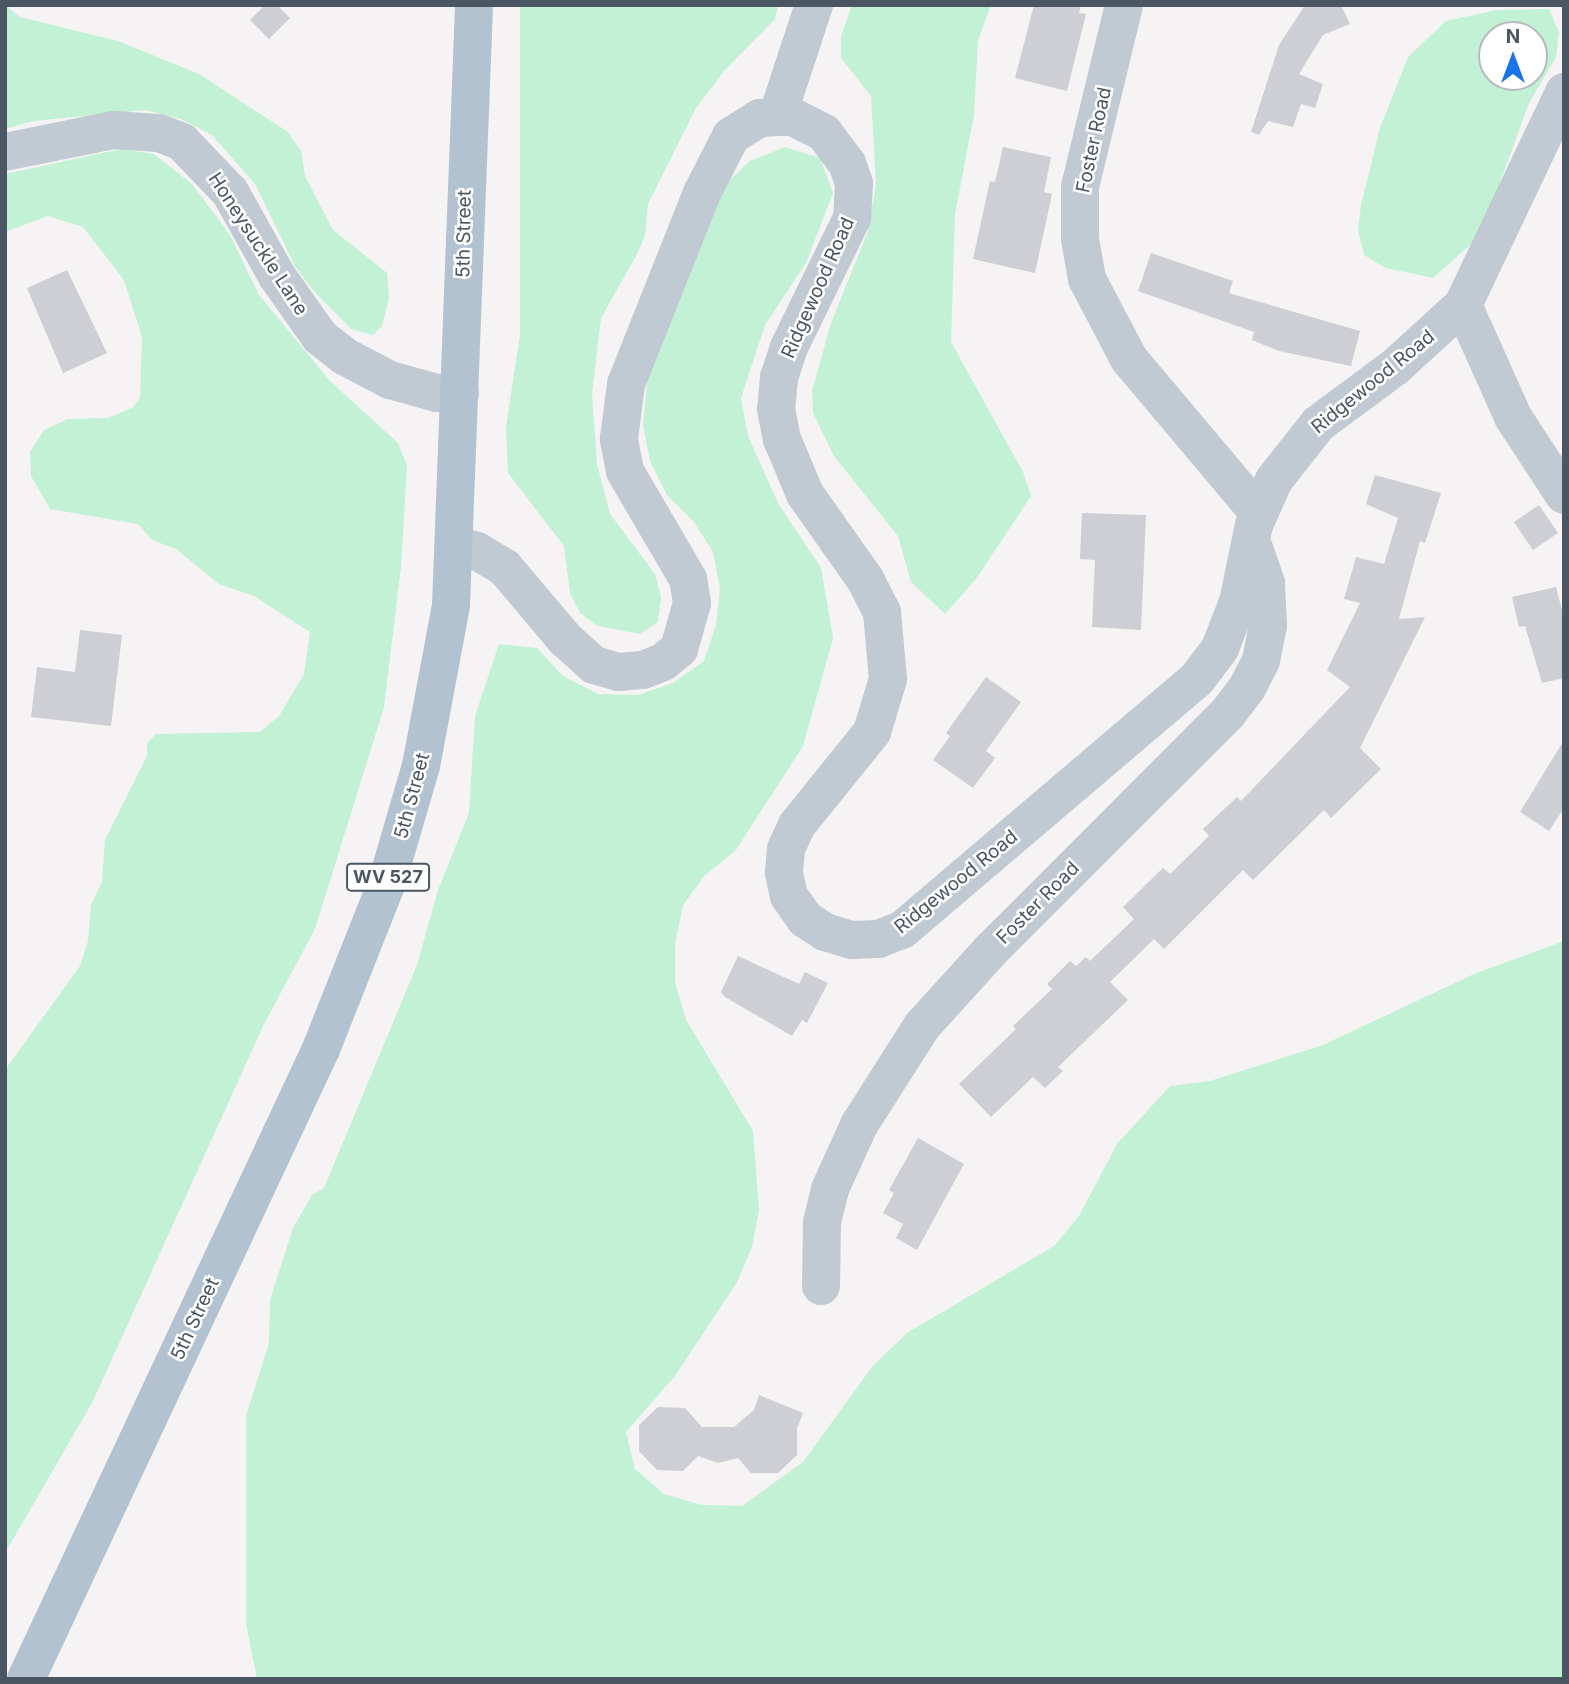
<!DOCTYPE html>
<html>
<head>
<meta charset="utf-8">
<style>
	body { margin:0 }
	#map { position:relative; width:1569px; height:1684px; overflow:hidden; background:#f5f3f3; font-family:Inter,sans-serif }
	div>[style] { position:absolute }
	.green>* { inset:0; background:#c3f1d5 }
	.building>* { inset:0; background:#cdcfd5 }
	.street>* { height:38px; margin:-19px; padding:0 19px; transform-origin:19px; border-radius:19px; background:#c1cad2 }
	.primary>* { height:38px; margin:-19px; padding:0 19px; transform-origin:19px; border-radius:19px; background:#b3c2d1 }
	span { translate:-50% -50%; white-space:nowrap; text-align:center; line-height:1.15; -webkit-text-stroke:5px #fff; paint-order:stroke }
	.shield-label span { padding:2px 5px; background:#fff; border:2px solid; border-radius:5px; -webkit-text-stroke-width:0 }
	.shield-label { font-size:18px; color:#4a5661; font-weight:700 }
	.street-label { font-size:19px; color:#4a5661 }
	.frame { position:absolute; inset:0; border:7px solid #4a5661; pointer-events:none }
	.north { position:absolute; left:1478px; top:21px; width:70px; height:70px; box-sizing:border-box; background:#fff; border:2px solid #b7bbc0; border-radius:50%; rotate:0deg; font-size:19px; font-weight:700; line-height:28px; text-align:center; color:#4a5661 }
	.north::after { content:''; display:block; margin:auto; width:24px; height:32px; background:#1a73e8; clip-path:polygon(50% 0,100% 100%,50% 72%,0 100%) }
</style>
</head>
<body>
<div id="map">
	<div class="green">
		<i style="clip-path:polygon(5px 5px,20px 17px,118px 41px,199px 74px,288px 132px,301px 151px,305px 176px,333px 230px,387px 273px,389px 298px,382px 326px,373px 335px,351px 329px,318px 296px,296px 268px,255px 184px,212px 135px,181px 119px,146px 110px,33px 121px,5px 129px)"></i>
		<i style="clip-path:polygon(520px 5px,778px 5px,775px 19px,725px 70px,696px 108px,648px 204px,645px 236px,636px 256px,601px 318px,592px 394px,597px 464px,610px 514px,655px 574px,661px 597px,658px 622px,640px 634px,598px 626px,580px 613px,570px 593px,564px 546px,508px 473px,506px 427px,520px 335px)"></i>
		<i style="clip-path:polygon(852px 5px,991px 5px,978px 40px,974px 115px,955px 214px,951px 342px,1023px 472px,1031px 496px,976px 579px,945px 614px,911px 582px,898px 536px,834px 456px,813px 413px,812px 391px,831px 323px,868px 231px,876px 184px,871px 96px,841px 58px,841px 36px)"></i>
		<i style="clip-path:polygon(evenodd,1549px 9px,1559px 32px,1556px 57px,1529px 103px,1485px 223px,1472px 243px,1433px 278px,1386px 268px,1364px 255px,1358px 230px,1361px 205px,1380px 128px,1408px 57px,1446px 21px,1496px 10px,1549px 9px,1492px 35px,1534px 35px,1534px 77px,1492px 77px,1492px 35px)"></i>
		<i style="clip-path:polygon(785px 147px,820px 158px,833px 193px,806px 263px,765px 325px,741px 398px,748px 436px,779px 505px,821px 568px,833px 638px,803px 746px,736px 850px,704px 876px,683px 905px,675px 944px,675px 982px,686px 1020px,753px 1131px,759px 1210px,752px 1247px,737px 1282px,675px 1376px,626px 1432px,635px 1469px,664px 1494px,702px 1505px,742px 1506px,803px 1462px,872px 1367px,907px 1333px,1054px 1246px,1079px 1216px,1117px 1144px,1170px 1086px,1210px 1081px,1323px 1045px,1474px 974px,1564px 941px,1564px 1679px,257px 1679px,246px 1624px,246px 1416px,269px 1343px,270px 1300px,293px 1228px,312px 1195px,324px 1188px,417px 965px,438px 890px,469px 813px,475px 716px,499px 644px,537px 648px,563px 676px,598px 694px,638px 695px,673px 683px,704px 661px,716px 625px,720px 589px,713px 552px,694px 522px,667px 495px,650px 461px,643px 425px,650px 353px,723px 186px,750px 161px)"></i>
		<i style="clip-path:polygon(121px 149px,154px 154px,192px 184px,230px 235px,259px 295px,330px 381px,398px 443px,407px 466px,401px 567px,384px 707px,315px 929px,264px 1024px,92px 1403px,5px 1553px,5px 1070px,80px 966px,88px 941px,91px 905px,102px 882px,105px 840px,147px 756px,147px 743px,156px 734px,260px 732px,279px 716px,304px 674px,310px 632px,254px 596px,219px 584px,176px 549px,152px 540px,138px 524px,50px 509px,31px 476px,30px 452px,44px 430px,68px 419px,108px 418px,132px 408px,140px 398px,142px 337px,124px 280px,83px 227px,48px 216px,5px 232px,5px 174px)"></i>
	</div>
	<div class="building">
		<i style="clip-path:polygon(265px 5px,277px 5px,290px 18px,269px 39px,250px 20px)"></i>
		<i style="clip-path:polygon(1034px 5px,1081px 5px,1079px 13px,1086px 14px,1067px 91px,1015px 78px)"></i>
		<i style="clip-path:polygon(1305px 5px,1341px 5px,1350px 24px,1323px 35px,1299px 74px,1323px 84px,1315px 108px,1301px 104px,1293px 127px,1268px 121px,1259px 135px,1251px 132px,1279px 45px)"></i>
		<i style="clip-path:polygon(1003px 147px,1051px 157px,1044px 192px,1052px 194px,1035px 273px,973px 259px,990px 181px,995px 182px)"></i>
		<i style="clip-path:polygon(1151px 253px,1233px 281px,1229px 293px,1360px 331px,1351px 366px,1279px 351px,1252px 340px,1254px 332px,1138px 291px)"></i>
		<i style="clip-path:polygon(67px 270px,107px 353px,63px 373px,27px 288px)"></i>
		<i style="clip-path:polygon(1375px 475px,1441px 493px,1425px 543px,1420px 541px,1399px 619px,1425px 617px,1360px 748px,1381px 769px,1331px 818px,1324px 810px,1253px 880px,1243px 870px,1164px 949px,1154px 939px,1110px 982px,1128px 1000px,1058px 1067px,1063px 1071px,1045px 1088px,1033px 1077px,991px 1117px,959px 1084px,1016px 1029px,1013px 1026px,1052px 989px,1047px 984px,1070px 961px,1076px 966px,1086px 957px,1090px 961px,1134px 919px,1123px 907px,1163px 868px,1170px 874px,1209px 836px,1203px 829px,1237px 797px,1241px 801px,1350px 687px,1327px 670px,1360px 603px,1344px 599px,1356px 557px,1384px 564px,1398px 518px,1366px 504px)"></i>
		<i style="clip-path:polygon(1539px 505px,1558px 533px,1533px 550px,1514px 522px)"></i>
		<i style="clip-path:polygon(1082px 513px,1146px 515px,1141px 630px,1092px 627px,1095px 560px,1080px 559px)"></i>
		<i style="clip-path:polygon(1556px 587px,1564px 618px,1564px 678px,1542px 683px,1525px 626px,1519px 627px,1512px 597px)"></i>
		<i style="clip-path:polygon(80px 630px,122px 635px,111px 726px,31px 717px,37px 667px,75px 672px)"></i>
		<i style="clip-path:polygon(986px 677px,1021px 702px,986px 751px,995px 758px,973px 788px,933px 760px,950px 736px,946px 733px)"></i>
		<i style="clip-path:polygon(1564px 740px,1564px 808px,1549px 831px,1520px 812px)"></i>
		<i style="clip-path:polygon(738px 956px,799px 984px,805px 972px,828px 983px,807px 1023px,802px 1020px,792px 1036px,725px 997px,721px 992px)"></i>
		<i style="clip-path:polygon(918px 1138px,964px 1164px,917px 1250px,896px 1238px,903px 1224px,883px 1213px,894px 1193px,889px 1190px)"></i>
		<i style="clip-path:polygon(759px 1395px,803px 1413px,797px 1429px,797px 1455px,778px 1473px,751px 1473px,738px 1458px,718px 1463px,698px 1456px,683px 1471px,657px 1470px,639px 1451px,639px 1425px,658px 1407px,685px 1408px,702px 1427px,734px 1427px,754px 1410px)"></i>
	</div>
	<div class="street">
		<i style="left:1124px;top:5px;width:187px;rotate:103.6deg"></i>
		<i style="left:1080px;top:187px;width:52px;rotate:90deg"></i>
		<i style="left:1080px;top:239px;width:41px;rotate:80.1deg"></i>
		<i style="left:1087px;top:279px;width:90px;rotate:62.3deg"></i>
		<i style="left:1129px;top:359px;width:200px;rotate:49.9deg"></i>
		<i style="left:777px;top:117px;width:118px;rotate:-71.7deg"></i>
		<i style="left:5px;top:152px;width:110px;rotate:-11.5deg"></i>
		<i style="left:113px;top:130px;width:46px;rotate:3.7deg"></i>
		<i style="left:159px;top:133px;width:25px;rotate:21deg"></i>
		<i style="left:182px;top:142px;width:69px;rotate:46.2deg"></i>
		<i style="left:230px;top:192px;width:96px;rotate:60.8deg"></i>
		<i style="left:277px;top:276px;width:75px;rotate:54.8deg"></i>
		<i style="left:320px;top:337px;width:31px;rotate:38deg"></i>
		<i style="left:344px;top:356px;width:52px;rotate:27.6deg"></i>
		<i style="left:390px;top:380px;width:49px;rotate:15.5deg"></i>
		<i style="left:437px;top:393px;width:23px;rotate:2deg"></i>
		<i style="left:1463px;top:305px;width:123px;rotate:65.9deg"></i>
		<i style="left:1513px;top:417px;width:93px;rotate:56.8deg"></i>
		<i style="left:455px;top:545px;width:23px;rotate:15deg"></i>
		<i style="left:477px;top:551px;width:33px;rotate:31deg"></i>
		<i style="left:505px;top:568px;width:93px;rotate:49.8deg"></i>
		<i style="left:565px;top:639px;width:39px;rotate:42deg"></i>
		<i style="left:594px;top:665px;width:26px;rotate:16deg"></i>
		<i style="left:619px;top:672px;width:24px;rotate:-5deg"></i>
		<i style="left:643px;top:670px;width:22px;rotate:-22deg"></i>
		<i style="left:663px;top:662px;width:21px;rotate:-39deg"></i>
		<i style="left:679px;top:649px;width:48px;rotate:-74.2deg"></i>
		<i style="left:692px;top:603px;width:24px;rotate:-99deg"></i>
		<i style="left:688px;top:579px;width:125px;rotate:-120.3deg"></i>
		<i style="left:625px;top:471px;width:33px;rotate:-101deg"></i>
		<i style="left:619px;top:439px;width:55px;rotate:-82.7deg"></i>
		<i style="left:626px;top:384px;width:206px;rotate:-68.3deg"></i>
		<i style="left:702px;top:193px;width:64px;rotate:-63deg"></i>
		<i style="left:731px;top:136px;width:34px;rotate:-32deg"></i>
		<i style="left:760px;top:118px;width:17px;rotate:-3deg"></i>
		<i style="left:777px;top:117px;width:16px"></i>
		<i style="left:793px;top:117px;width:35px;rotate:27deg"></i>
		<i style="left:824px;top:133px;width:38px;rotate:53deg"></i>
		<i style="left:847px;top:163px;width:21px;rotate:71deg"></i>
		<i style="left:854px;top:183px;width:35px;rotate:93deg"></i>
		<i style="left:852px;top:218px;width:144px;rotate:116deg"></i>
		<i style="left:789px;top:347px;width:32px;rotate:108deg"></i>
		<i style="left:779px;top:377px;width:32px;rotate:95deg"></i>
		<i style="left:776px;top:409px;width:31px;rotate:79deg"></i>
		<i style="left:782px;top:439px;width:60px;rotate:67.3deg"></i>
		<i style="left:805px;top:494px;width:104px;rotate:54.8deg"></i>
		<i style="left:865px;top:579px;width:37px;rotate:63deg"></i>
		<i style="left:882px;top:612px;width:67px;rotate:84.9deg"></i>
		<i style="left:888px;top:679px;width:55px;rotate:106.8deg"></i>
		<i style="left:872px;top:732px;width:119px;rotate:128.9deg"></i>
		<i style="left:797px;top:825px;width:26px;rotate:115deg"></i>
		<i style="left:786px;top:849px;width:24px;rotate:95deg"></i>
		<i style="left:784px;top:873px;width:24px;rotate:78deg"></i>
		<i style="left:789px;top:896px;width:28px;rotate:55deg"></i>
		<i style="left:805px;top:919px;width:24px;rotate:33deg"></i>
		<i style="left:825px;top:932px;width:28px;rotate:17deg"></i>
		<i style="left:852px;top:940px;width:26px;rotate:-2deg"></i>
		<i style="left:878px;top:939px;width:26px;rotate:-21deg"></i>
		<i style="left:902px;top:930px;width:387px;rotate:-40.4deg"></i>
		<i style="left:1197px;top:679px;width:39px;rotate:-53deg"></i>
		<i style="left:1220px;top:648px;width:49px;rotate:-68.6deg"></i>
		<i style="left:1238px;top:602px;width:79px;rotate:-78.3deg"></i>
		<i style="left:1254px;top:525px;width:49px;rotate:-66deg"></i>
		<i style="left:1274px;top:480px;width:71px;rotate:-51.8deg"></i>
		<i style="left:1318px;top:424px;width:96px;rotate:-36.5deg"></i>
		<i style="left:1395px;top:367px;width:92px;rotate:-42.4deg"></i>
		<i style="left:1463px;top:305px;width:236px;rotate:-64.6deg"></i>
		<i style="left:821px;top:1286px;width:64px;rotate:-89.1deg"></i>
		<i style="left:822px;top:1222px;width:34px;rotate:-76deg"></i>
		<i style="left:830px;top:1189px;width:70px;rotate:-65.6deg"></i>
		<i style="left:859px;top:1125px;width:117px;rotate:-57.5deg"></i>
		<i style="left:922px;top:1026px;width:100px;rotate:-47.8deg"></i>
		<i style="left:989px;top:952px;width:338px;rotate:-45deg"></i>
		<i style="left:1228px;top:713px;width:31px;rotate:-53deg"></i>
		<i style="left:1247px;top:688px;width:30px;rotate:-63deg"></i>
		<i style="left:1261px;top:661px;width:36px;rotate:-79deg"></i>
		<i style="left:1268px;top:626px;width:43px;rotate:-92.7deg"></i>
		<i style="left:1266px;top:583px;width:36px;rotate:-109deg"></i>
	</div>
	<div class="primary">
		<i style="left:26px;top:1679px;width:696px;rotate:-64.91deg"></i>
		<i style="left:321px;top:1049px;width:180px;rotate:-68.4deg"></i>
		<i style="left:387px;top:882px;width:121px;rotate:-73.7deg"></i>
		<i style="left:421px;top:766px;width:164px;rotate:-79.4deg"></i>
		<i style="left:451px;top:605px;width:600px;rotate:-87.8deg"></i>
	</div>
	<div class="shield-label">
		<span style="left:388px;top:877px">WV 527</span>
	</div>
	<div class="street-label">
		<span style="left:1094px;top:140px;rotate:-78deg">Foster Road</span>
		<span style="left:464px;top:234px;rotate:-89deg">5th Street</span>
		<span style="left:258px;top:244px;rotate:57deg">Honeysuckle Lane</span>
		<span style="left:818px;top:288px;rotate:-66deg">Ridgewood Road</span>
		<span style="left:1373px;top:382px;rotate:-39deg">Ridgewood Road</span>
		<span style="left:412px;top:796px;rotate:-75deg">5th Street</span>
		<span style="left:956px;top:882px;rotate:-39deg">Ridgewood Road</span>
		<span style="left:1038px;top:903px;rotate:-45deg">Foster Road</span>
		<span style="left:195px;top:1319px;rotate:-65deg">5th Street</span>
	</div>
	<div class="frame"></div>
	<div class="north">N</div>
</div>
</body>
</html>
